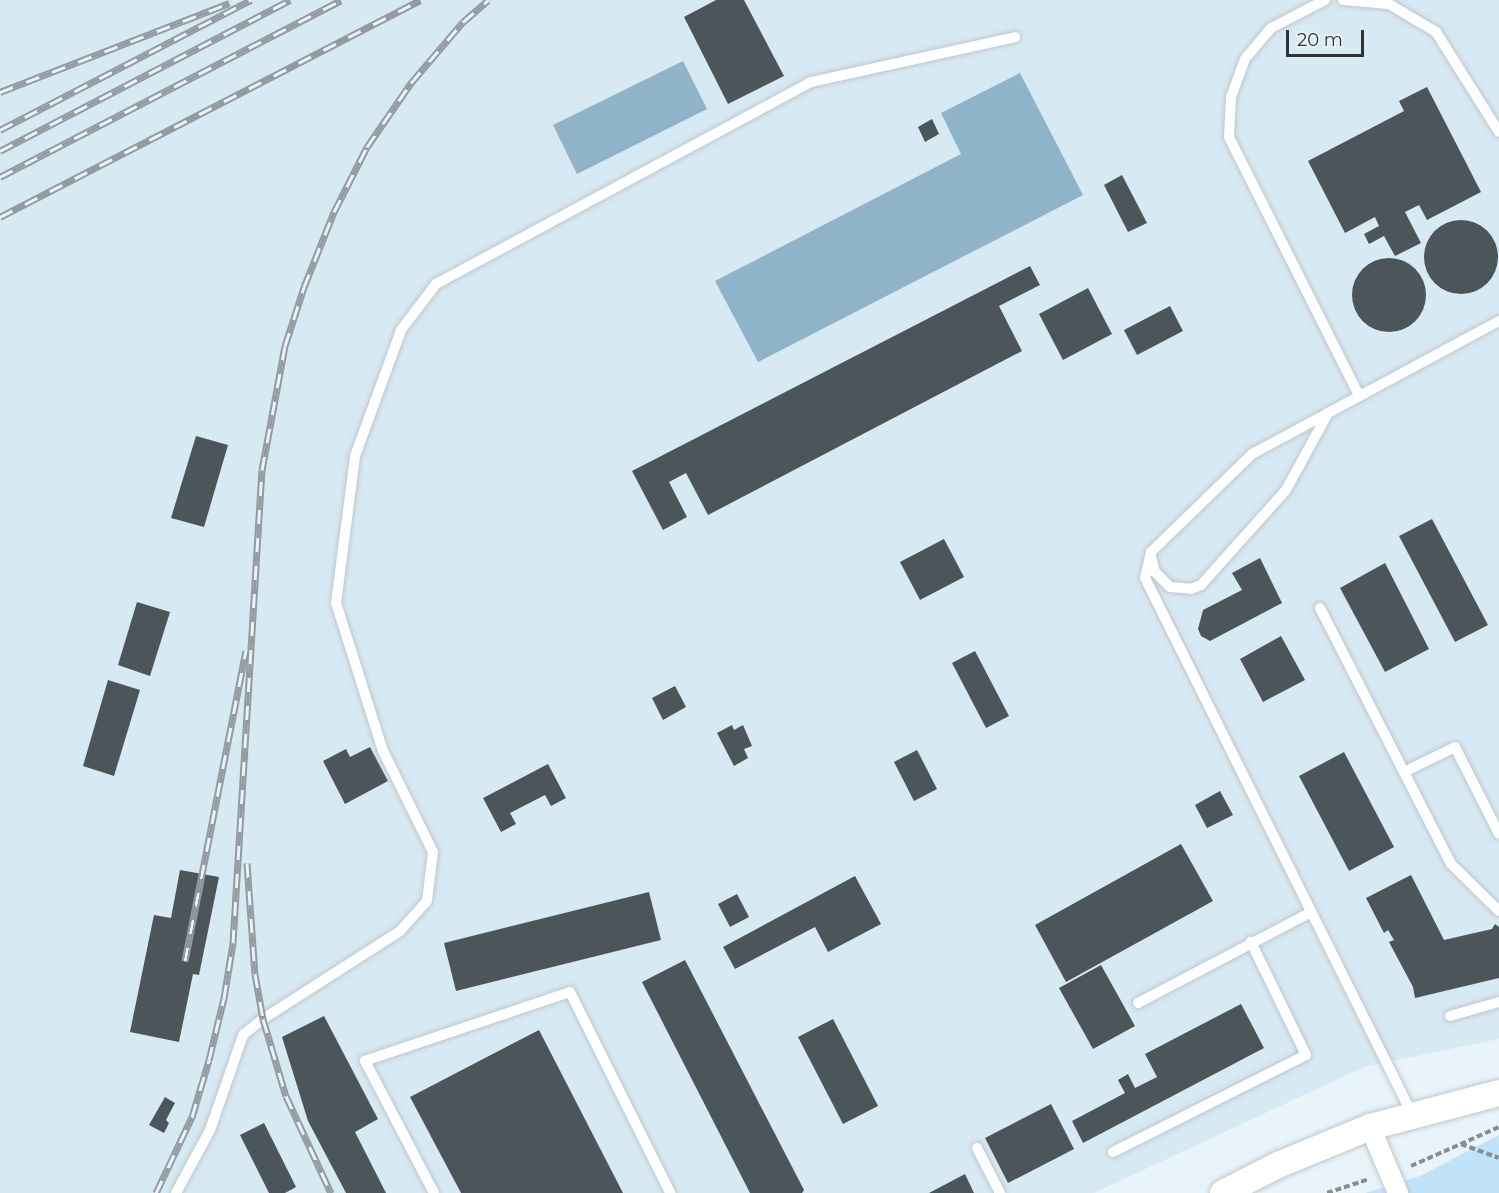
<!DOCTYPE html>
<html>
<head>
<meta charset="utf-8">
<style>
	body { margin:0 }
	#map { position:relative; width:1499px; height:1193px; overflow:hidden; background:#e9f3fa; font-family:Montserrat,sans-serif }
	div>[style] { position:absolute }
	.built>* { inset:0; background:#d7e9f3 }
	.green>* { inset:0; background:#c0e3f8 }
	.water>* { inset:0; background:#8fb3c9 }
	.building>* { inset:0; background:#4c555a }
	.round { border-radius:50% }
	.path>* { height:4px; margin-top:-2px; transform-origin:0; background:repeating-linear-gradient(90deg,#878e93 0 6px,transparent 0 9px) }
	.roads { filter:drop-shadow(0 0 2px #bdc7cd) drop-shadow(0 0 2px #bdc7cd) }
	.service>* { height:10px; margin:-5px; padding:0 5px; transform-origin:5px; border-radius:5px; background:#fff }
	.minor>* { height:20px; margin:-10px; padding:0 10px; transform-origin:10px; border-radius:10px; background:#fff }
	.tertiary>* { height:26px; margin:-13px; padding:0 13px; transform-origin:13px; border-radius:13px; background:#fff }
	.rail>* { height:7px; margin-top:-3.5px; transform-origin:0; background:repeating-linear-gradient(90deg,#e9f3fa 0 14px,#939aa0 0 28px); box-sizing:border-box; border-block:2px solid #939aa0 }
	span { translate:-50% -50%; white-space:nowrap; text-align:center; line-height:1.15; -webkit-text-stroke:6px #e9f3fa; paint-order:stroke }
	.scale { position:absolute; left:1286px; top:30px; width:78px; height:27px; box-sizing:border-box; border:3px solid #2f3336; border-top:0; padding-left:8px; font-size:18px; line-height:21px; white-space:nowrap; color:#2f3336; -webkit-text-stroke:4px #e9f3fa; paint-order:stroke }
</style>
</head>
<body>
<div id="map">
	<div class="built">
		<i style="clip-path:polygon(0 0,1499px 0,1499px 1039px,1364px 1067px,1094px 1193px,0 1193px)"></i>
	</div>
	<div class="green">
		<i style="clip-path:polygon(1499px 1135px,1499px 1193px,1365px 1193px,1420px 1176px)"></i>
	</div>
	<div class="water">
		<i style="clip-path:polygon(683px 61px,707px 109px,577px 174px,553px 125px)"></i>
		<i style="clip-path:polygon(1020px 73px,1083px 195px,758px 362px,715px 281px,961px 154px,941px 113px)"></i>
	</div>
	<div class="building">
		<i style="clip-path:polygon(716px 0,744px 0,784px 76px,728px 104px,684px 17px)"></i>
		<i style="clip-path:polygon(1427px 87px,1481px 192px,1427px 220px,1419px 205px,1405px 212px,1421px 243px,1395px 256px,1384px 236px,1369px 244px,1364px 234px,1379px 226px,1375px 217px,1345px 233px,1308px 161px,1404px 111px,1399px 101px)"></i>
		<i style="clip-path:polygon(932px 119px,939px 134px,925px 142px,918px 127px)"></i>
		<i style="clip-path:polygon(1122px 175px,1147px 223px,1128px 232px,1104px 185px)"></i>
		<i class="round" style="left:1424px;top:220px;width:74px;height:74px"></i>
		<i class="round" style="left:1352px;top:258px;width:74px;height:74px"></i>
		<i style="clip-path:polygon(1030px 266px,1040px 285px,999px 306px,1022px 351px,708px 515px,686px 473px,669px 482px,687px 517px,663px 530px,632px 471px)"></i>
		<i style="clip-path:polygon(1088px 288px,1112px 334px,1063px 360px,1039px 314px)"></i>
		<i style="clip-path:polygon(1170px 306px,1183px 331px,1137px 355px,1124px 330px)"></i>
		<i style="clip-path:polygon(196px 436px,228px 445px,204px 527px,171px 518px)"></i>
		<i style="clip-path:polygon(1432px 519px,1488px 625px,1455px 642px,1399px 536px)"></i>
		<i style="clip-path:polygon(944px 539px,964px 577px,920px 600px,900px 562px)"></i>
		<i style="clip-path:polygon(1260px 558px,1282px 603px,1210px 641px,1201px 636px,1198px 629px,1203px 610px,1242px 590px,1232px 573px)"></i>
		<i style="clip-path:polygon(1385px 563px,1429px 649px,1385px 672px,1340px 588px)"></i>
		<i style="clip-path:polygon(137px 602px,170px 612px,150px 676px,118px 665px)"></i>
		<i style="clip-path:polygon(1281px 636px,1305px 680px,1263px 702px,1240px 659px)"></i>
		<i style="clip-path:polygon(975px 651px,1009px 716px,986px 728px,952px 663px)"></i>
		<i style="clip-path:polygon(108px 680px,140px 690px,114px 776px,83px 766px)"></i>
		<i style="clip-path:polygon(675px 686px,686px 707px,663px 720px,652px 698px)"></i>
		<i style="clip-path:polygon(732px 725px,734px 730px,743px 725px,752px 746px,744px 749px,748px 758px,734px 766px,717px 733px)"></i>
		<i style="clip-path:polygon(370px 747px,388px 781px,345px 804px,323px 761px,346px 749px,350px 757px)"></i>
		<i style="clip-path:polygon(917px 750px,937px 789px,914px 801px,894px 762px)"></i>
		<i style="clip-path:polygon(1344px 752px,1394px 847px,1349px 871px,1299px 776px)"></i>
		<i style="clip-path:polygon(548px 764px,566px 798px,551px 806px,545px 795px,510px 813px,516px 824px,501px 832px,483px 798px)"></i>
		<i style="clip-path:polygon(1220px 791px,1233px 815px,1207px 828px,1195px 805px)"></i>
		<i style="clip-path:polygon(1181px 844px,1213px 901px,1066px 982px,1035px 925px)"></i>
		<i style="clip-path:polygon(180px 870px,219px 877px,199px 975px,193px 974px,179px 1042px,130px 1032px,154px 915px,171px 918px)"></i>
		<i style="clip-path:polygon(1411px 875px,1444px 940px,1492px 929px,1495px 924px,1499px 927px,1499px 978px,1415px 998px,1413px 987px,1389px 942px,1394px 940px,1388px 930px,1384px 933px,1366px 898px)"></i>
		<i style="clip-path:polygon(855px 876px,881px 924px,828px 952px,815px 927px,735px 969px,723px 947px)"></i>
		<i style="clip-path:polygon(649px 892px,661px 940px,456px 991px,444px 943px)"></i>
		<i style="clip-path:polygon(737px 894px,749px 917px,730px 927px,718px 904px)"></i>
		<i style="clip-path:polygon(685px 960px,804px 1190px,802px 1193px,750px 1193px,642px 982px)"></i>
		<i style="clip-path:polygon(1101px 965px,1135px 1026px,1093px 1049px,1059px 988px)"></i>
		<i style="clip-path:polygon(1241px 1004px,1264px 1048px,1083px 1143px,1072px 1121px,1125px 1093px,1118px 1080px,1128px 1074px,1135px 1088px,1157px 1077px,1145px 1054px)"></i>
		<i style="clip-path:polygon(324px 1016px,378px 1119px,355px 1132px,386px 1193px,346px 1193px,308px 1121px,282px 1037px)"></i>
		<i style="clip-path:polygon(833px 1019px,878px 1106px,843px 1124px,798px 1037px)"></i>
		<i style="clip-path:polygon(539px 1030px,623px 1193px,461px 1193px,410px 1097px)"></i>
		<i style="clip-path:polygon(165px 1097px,175px 1103px,166px 1120px,169px 1123px,164px 1133px,149px 1125px)"></i>
		<i style="clip-path:polygon(1051px 1104px,1074px 1149px,1008px 1183px,985px 1138px)"></i>
		<i style="clip-path:polygon(264px 1123px,296px 1187px,285px 1193px,269px 1193px,240px 1135px)"></i>
		<i style="clip-path:polygon(965px 1174px,974px 1193px,929px 1193px)"></i>
	</div>
	<div class="path">
		<i style="left:1461px;top:1144px;width:40px;rotate:20.2deg"></i>
		<i style="left:1411px;top:1166px;width:96px;rotate:-23.9deg"></i>
		<i style="left:1327px;top:1193px;width:44px;rotate:-18.4deg"></i>
	</div>
	<div class="roads">
		<div class="service">
			<i style="left:1325px;top:0;width:61px;rotate:152.6deg"></i>
			<i style="left:1271px;top:28px;width:40px;rotate:130deg"></i>
			<i style="left:1245px;top:59px;width:40px;rotate:110.2deg"></i>
			<i style="left:1231px;top:97px;width:40px;rotate:92.9deg"></i>
			<i style="left:1229px;top:137px;width:290px;rotate:63.3deg"></i>
			<i style="left:1343px;top:0;width:46px;rotate:5deg"></i>
			<i style="left:1389px;top:4px;width:55px;rotate:30.8deg"></i>
			<i style="left:1436px;top:32px;width:118px;rotate:57.8deg"></i>
			<i style="left:1151px;top:557px;width:16px;rotate:75deg"></i>
			<i style="left:1155px;top:572px;width:21px;rotate:45deg"></i>
			<i style="left:1170px;top:587px;width:21px;rotate:5deg"></i>
			<i style="left:1191px;top:589px;width:11px;rotate:-22deg"></i>
			<i style="left:1201px;top:585px;width:127px;rotate:-48.2deg"></i>
			<i style="left:1286px;top:490px;width:88px;rotate:-61.4deg"></i>
			<i style="left:1320px;top:608px;width:288px;rotate:62.9deg"></i>
			<i style="left:1451px;top:864px;width:67px;rotate:44.4deg"></i>
			<i style="left:1404px;top:772px;width:57px;rotate:-26.1deg"></i>
			<i style="left:1455px;top:747px;width:97px;rotate:63.2deg"></i>
			<i style="left:1138px;top:1003px;width:195px;rotate:-27.7deg"></i>
			<i style="left:1450px;top:1016px;width:51px;rotate:-15.9deg"></i>
			<i style="left:1412px;top:1114px;width:599px;rotate:-116.48deg"></i>
			<i style="left:1145px;top:578px;width:27px;rotate:-77deg"></i>
			<i style="left:1151px;top:552px;width:141px;rotate:-44.1deg"></i>
			<i style="left:1252px;top:454px;width:281px;rotate:-28.3deg"></i>
			<i style="left:977px;top:1148px;width:51px;rotate:62.9deg"></i>
			<i style="left:1113px;top:1152px;width:216px;rotate:-26.7deg"></i>
			<i style="left:1306px;top:1055px;width:126px;rotate:-116deg"></i>
			<i style="left:176px;top:1193px;width:72px;rotate:-61.6deg"></i>
			<i style="left:210px;top:1130px;width:101px;rotate:-70.8deg"></i>
			<i style="left:243px;top:1035px;width:26px;rotate:-39deg"></i>
			<i style="left:263px;top:1019px;width:163px;rotate:-32.7deg"></i>
			<i style="left:400px;top:931px;width:40px;rotate:-48deg"></i>
			<i style="left:427px;top:901px;width:49px;rotate:-83deg"></i>
			<i style="left:433px;top:852px;width:113px;rotate:-116.3deg"></i>
			<i style="left:383px;top:751px;width:155px;rotate:-107.6deg"></i>
			<i style="left:336px;top:603px;width:148px;rotate:-82.6deg"></i>
			<i style="left:355px;top:456px;width:134px;rotate:-69.9deg"></i>
			<i style="left:401px;top:330px;width:58px;rotate:-52.7deg"></i>
			<i style="left:436px;top:284px;width:426px;rotate:-28.3deg"></i>
			<i style="left:811px;top:82px;width:209px;rotate:-12.4deg"></i>
			<i style="left:434px;top:1193px;width:149px;rotate:-117.6deg"></i>
			<i style="left:365px;top:1061px;width:216px;rotate:-18.6deg"></i>
			<i style="left:570px;top:992px;width:225px;rotate:63.5deg"></i>
		</div>
		<div class="minor">
			<i style="left:1370px;top:1127px;width:72px;rotate:67deg"></i>
		</div>
		<div class="tertiary">
			<i style="left:1223px;top:1193px;width:62px;rotate:-27deg"></i>
			<i style="left:1278px;top:1165px;width:100px;rotate:-22.4deg"></i>
			<i style="left:1370px;top:1127px;width:133px;rotate:-14.8deg"></i>
		</div>
	</div>
	<div class="rail">
		<i style="left:0;top:92px;width:246px;rotate:-21.2deg"></i>
		<i style="left:0;top:130px;width:283px;rotate:-27.4deg"></i>
		<i style="left:0;top:151px;width:327px;rotate:-27.5deg"></i>
		<i style="left:0;top:177px;width:384px;rotate:-27.4deg"></i>
		<i style="left:0;top:217px;width:473px;rotate:-27.3deg"></i>
		<i style="left:247px;top:863px;width:111px;rotate:85.9deg"></i>
		<i style="left:255px;top:974px;width:46px;rotate:79.9deg"></i>
		<i style="left:263px;top:1019px;width:80px;rotate:73.4deg"></i>
		<i style="left:286px;top:1096px;width:107px;rotate:65.1deg"></i>
		<i style="left:185px;top:961px;width:316px;rotate:-78.9deg"></i>
		<i style="left:156px;top:1193px;width:84px;rotate:-64.7deg"></i>
		<i style="left:192px;top:1117px;width:59px;rotate:-73.4deg"></i>
		<i style="left:209px;top:1060px;width:64px;rotate:-76.4deg"></i>
		<i style="left:224px;top:998px;width:56px;rotate:-80.7deg"></i>
		<i style="left:233px;top:943px;width:474px;rotate:-86.5deg"></i>
		<i style="left:262px;top:470px;width:126px;rotate:-79.5deg"></i>
		<i style="left:285px;top:346px;width:62px;rotate:-72.1deg"></i>
		<i style="left:304px;top:287px;width:81px;rotate:-68.2deg"></i>
		<i style="left:334px;top:212px;width:73px;rotate:-63.1deg"></i>
		<i style="left:367px;top:147px;width:78px;rotate:-55.5deg"></i>
		<i style="left:411px;top:83px;width:80px;rotate:-49.6deg"></i>
		<i style="left:463px;top:22px;width:33px;rotate:-41deg"></i>
	</div>
	<div class="scale">20 m</div>
</div>
</body>
</html>
